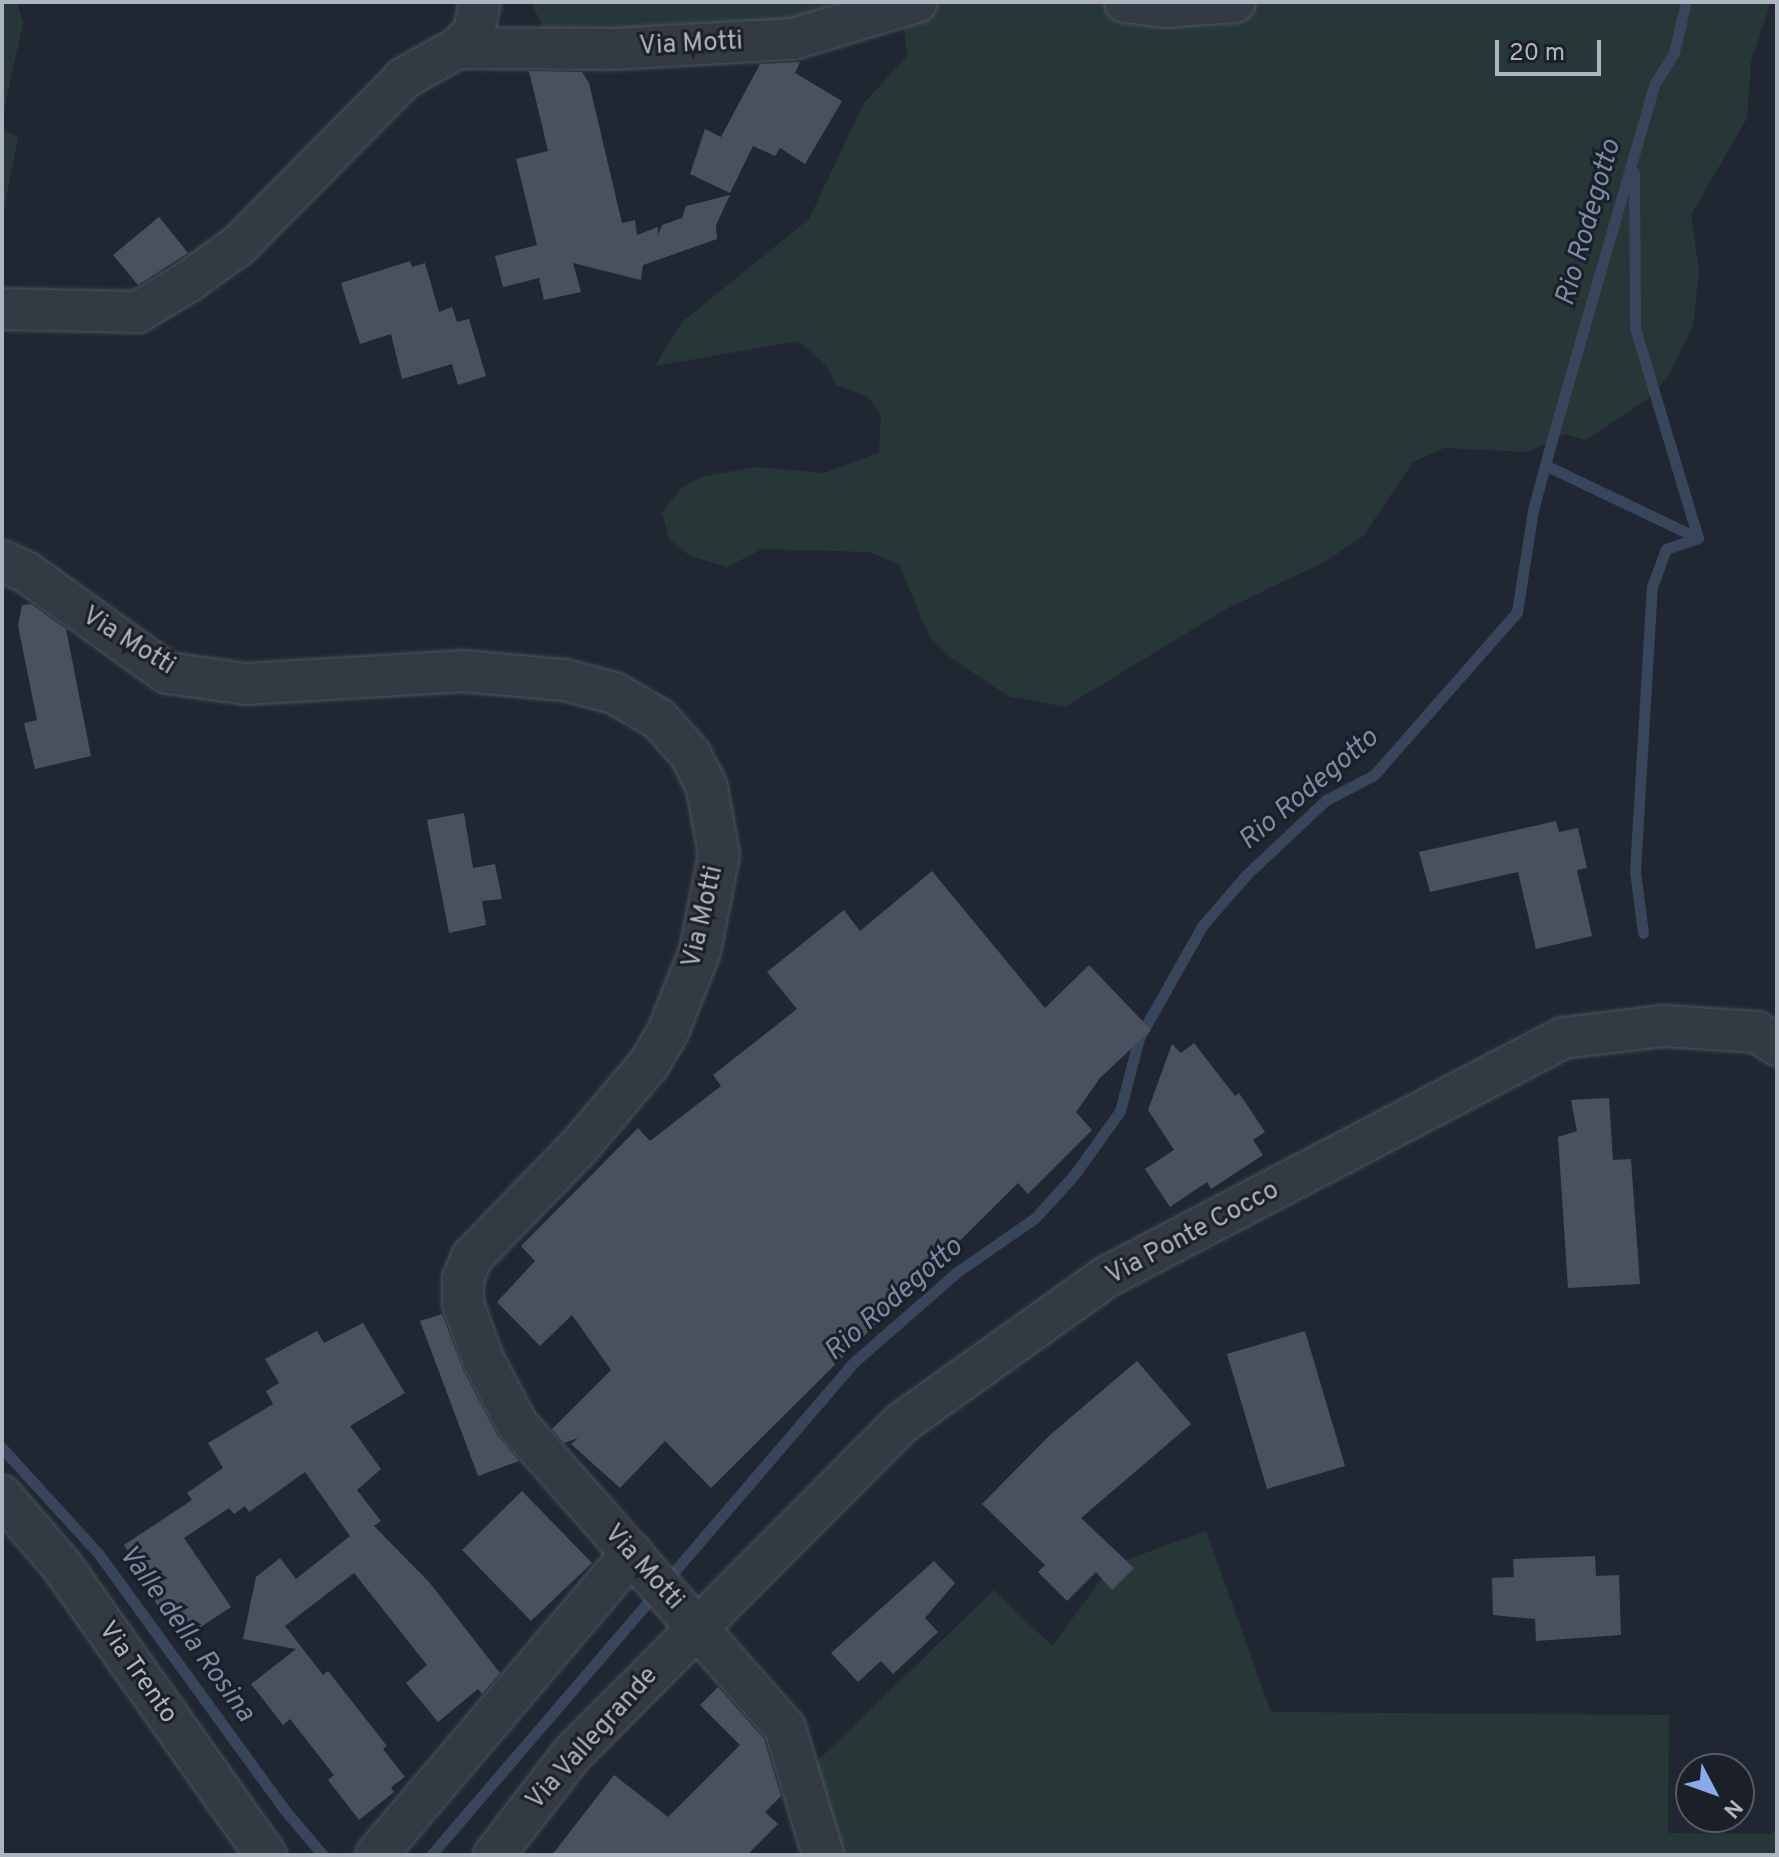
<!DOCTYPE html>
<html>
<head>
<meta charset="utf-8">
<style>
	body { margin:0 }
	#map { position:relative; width:1779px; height:1857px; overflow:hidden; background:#212732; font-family:Overpass,sans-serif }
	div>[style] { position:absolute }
	.green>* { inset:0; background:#273737 }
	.stream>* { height:11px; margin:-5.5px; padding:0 5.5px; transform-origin:5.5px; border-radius:5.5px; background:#38455a }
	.building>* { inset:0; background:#4a515e }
	.roads { filter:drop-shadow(0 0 2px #4f545e) drop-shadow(0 0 2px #4f545e) }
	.minor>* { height:40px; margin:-20px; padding:0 20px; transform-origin:20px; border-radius:20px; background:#343a43 }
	span { translate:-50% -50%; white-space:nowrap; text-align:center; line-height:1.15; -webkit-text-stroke:6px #1a1f28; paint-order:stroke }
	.street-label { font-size:26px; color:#aeb4c0 }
	.water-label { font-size:28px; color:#7a8aa5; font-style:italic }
	.frame { position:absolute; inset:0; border:4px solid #aeb4c0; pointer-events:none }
	.north { position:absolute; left:1675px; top:1753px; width:80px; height:80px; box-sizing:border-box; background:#1a1f28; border:2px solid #555b65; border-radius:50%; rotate:131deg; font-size:22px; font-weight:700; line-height:32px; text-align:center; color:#aeb4c0 }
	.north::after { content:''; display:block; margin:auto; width:28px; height:36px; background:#8aaae9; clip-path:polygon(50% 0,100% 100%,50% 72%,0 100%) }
	.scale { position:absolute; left:1495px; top:40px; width:106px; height:36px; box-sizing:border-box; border:4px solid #aeb4c0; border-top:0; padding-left:10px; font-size:24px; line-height:28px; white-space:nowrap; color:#aeb4c0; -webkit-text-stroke:6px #1a1f28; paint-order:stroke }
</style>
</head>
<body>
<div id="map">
	<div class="green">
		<i style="clip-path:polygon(2px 2px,17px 2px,23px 23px,2px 119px)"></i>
		<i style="clip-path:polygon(531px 2px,835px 2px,741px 50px,553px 48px)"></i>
		<i style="clip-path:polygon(902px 2px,1771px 2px,1751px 62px,1747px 118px,1691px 215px,1699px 271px,1693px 326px,1669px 375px,1652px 396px,1586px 440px,1565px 434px,1527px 452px,1444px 448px,1413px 462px,1363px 536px,1326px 561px,1228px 608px,1065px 707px,1008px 696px,951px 658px,929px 636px,899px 564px,869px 552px,762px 549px,727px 567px,690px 556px,669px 539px,662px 512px,682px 488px,701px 477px,756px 467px,824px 473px,879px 453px,881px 415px,867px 396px,836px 385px,827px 367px,799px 341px,655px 366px,682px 322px,809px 219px,864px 103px,907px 56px)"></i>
		<i style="clip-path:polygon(2px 129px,18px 137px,2px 219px)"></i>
		<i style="clip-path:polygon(1206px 1531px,1271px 1712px,1669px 1715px,1668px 1833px,1772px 1834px,1777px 1829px,1777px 1855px,825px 1855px,811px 1767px,994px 1590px,1052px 1646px,1112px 1565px)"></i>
	</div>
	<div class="stream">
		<i style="left:1634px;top:172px;width:156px;rotate:89.6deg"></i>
		<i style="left:1635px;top:328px;width:219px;rotate:73.3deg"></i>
		<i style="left:1547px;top:466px;width:167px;rotate:25.5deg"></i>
		<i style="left:1643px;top:933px;width:63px;rotate:-97.4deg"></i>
		<i style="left:1635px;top:871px;width:285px;rotate:-86.6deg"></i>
		<i style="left:1652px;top:587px;width:40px;rotate:-69.8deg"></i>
		<i style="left:1666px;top:549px;width:34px;rotate:-19deg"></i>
		<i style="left:2px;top:1448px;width:142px;rotate:47.6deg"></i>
		<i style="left:98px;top:1553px;width:315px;rotate:54deg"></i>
		<i style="left:283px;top:1808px;width:62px;rotate:49.6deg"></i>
		<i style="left:431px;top:1855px;width:650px;rotate:-49.37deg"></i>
		<i style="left:854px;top:1362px;width:137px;rotate:-41.1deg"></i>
		<i style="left:957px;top:1272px;width:95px;rotate:-34.7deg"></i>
		<i style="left:1035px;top:1218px;width:58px;rotate:-47.8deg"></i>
		<i style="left:1074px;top:1175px;width:79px;rotate:-54.3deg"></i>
		<i style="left:1120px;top:1111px;width:75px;rotate:-75.4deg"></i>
		<i style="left:1139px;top:1038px;width:129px;rotate:-60.6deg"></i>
		<i style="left:1202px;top:926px;width:67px;rotate:-49.2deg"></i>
		<i style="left:1246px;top:875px;width:110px;rotate:-43.2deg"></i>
		<i style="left:1326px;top:800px;width:54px;rotate:-27.5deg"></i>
		<i style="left:1374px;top:775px;width:217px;rotate:-48.7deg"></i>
		<i style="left:1517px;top:612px;width:103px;rotate:-81.1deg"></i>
		<i style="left:1533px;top:510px;width:88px;rotate:-74.9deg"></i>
		<i style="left:1556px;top:425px;width:356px;rotate:-73.9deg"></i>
		<i style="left:1655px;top:83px;width:36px;rotate:-58deg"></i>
		<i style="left:1674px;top:52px;width:51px;rotate:-76.5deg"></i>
	</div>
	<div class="building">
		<i style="clip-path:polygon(800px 62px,795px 73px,842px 101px,805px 164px,780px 148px,775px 156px,753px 146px,730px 193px,690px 174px,705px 129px,721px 137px,760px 64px)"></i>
		<i style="clip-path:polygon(529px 71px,582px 72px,589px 83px,622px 223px,635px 220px,637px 235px,658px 227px,658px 235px,662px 225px,682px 218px,686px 206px,730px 195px,716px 225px,717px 239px,643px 265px,641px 280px,573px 263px,581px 292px,544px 300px,539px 278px,503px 287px,495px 256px,537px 245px,516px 159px,548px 151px)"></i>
		<i style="clip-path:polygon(159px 217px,188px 253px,138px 285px,113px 255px)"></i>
		<i style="clip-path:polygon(410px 261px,412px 267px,425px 263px,439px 312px,452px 307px,457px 322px,469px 319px,486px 376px,458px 385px,452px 364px,402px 379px,391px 334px,360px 344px,341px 283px)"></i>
		<i style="clip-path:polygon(31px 604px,66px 629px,91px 756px,35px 769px,24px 723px,37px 720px,18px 626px,22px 605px)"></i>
		<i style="clip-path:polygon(464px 813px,473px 868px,495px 864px,502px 899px,482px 901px,486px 925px,449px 933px,427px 820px)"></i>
		<i style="clip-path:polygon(1556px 821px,1559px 832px,1578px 828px,1587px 868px,1577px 870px,1592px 936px,1536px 949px,1518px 872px,1430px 892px,1419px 852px)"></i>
		<i style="clip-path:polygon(932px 871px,1045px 1008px,1089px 965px,1151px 1030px,1100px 1078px,1076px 1112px,1092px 1130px,1028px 1194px,1018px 1183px,711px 1488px,665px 1441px,620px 1488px,571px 1444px,578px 1438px,564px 1443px,552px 1429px,611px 1370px,572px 1315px,540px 1346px,497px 1302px,535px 1261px,521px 1246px,638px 1128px,650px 1141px,721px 1086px,713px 1075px,797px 1009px,767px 972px,844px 910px,860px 931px)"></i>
		<i style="clip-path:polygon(1194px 1043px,1235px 1096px,1239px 1093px,1265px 1132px,1253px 1140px,1263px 1155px,1211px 1189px,1207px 1182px,1170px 1207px,1145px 1169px,1174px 1150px,1148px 1110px,1172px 1044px,1181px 1053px)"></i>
		<i style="clip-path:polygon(1609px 1098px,1613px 1160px,1631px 1159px,1640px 1284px,1568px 1288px,1558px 1137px,1577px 1131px,1571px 1100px)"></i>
		<i style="clip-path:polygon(442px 1314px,463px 1370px,497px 1435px,519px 1461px,478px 1476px,420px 1321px)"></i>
		<i style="clip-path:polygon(363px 1323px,405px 1393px,350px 1426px,381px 1469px,357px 1490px,381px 1521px,374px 1526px,429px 1582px,500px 1673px,482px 1694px,478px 1689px,438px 1722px,406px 1683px,427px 1665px,354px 1573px,285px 1626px,323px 1675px,328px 1671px,387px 1746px,383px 1749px,405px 1777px,391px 1787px,394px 1792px,359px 1820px,328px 1780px,334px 1775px,290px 1719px,283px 1725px,251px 1684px,296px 1649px,243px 1639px,256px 1577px,280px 1558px,296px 1579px,350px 1536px,305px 1472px,249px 1512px,245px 1506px,234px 1514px,229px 1508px,184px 1538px,231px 1607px,181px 1640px,125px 1557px,129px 1553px,124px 1545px,192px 1500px,187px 1493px,223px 1468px,208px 1443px,273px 1404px,266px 1391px,279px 1383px,265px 1359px,317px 1331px,324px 1343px)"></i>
		<i style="clip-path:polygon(1305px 1331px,1345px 1466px,1267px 1489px,1227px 1354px)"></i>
		<i style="clip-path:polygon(1137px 1361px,1191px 1424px,1081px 1518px,1134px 1568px,1112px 1590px,1096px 1572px,1067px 1601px,1038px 1572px,1045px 1565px,982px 1504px,1050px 1435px)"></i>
		<i style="clip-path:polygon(522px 1491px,592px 1563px,531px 1621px,462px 1550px)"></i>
		<i style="clip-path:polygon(1595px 1556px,1596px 1576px,1619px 1575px,1621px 1635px,1536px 1641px,1535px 1619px,1493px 1615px,1492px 1578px,1514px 1577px,1513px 1559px)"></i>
		<i style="clip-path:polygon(934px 1561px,955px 1583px,925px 1618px,938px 1632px,893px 1674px,881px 1661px,858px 1682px,831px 1653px)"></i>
		<i style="clip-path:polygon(718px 1687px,764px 1739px,781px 1796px,765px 1812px,778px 1824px,747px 1855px,552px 1855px,614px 1775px,668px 1817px,740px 1745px,700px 1705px)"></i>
	</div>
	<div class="roads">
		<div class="minor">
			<i style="left:1125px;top:2px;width:40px;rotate:7.1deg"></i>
			<i style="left:1165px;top:7px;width:70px;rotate:-4.1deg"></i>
			<i style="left:458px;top:48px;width:155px;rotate:0.4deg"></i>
			<i style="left:613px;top:49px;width:180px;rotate:-3.2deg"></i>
			<i style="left:793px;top:39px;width:129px;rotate:-16.6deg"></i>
			<i style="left:2px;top:309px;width:136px;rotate:1.3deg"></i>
			<i style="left:138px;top:312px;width:60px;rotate:-31.3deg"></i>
			<i style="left:189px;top:281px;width:62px;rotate:-35.8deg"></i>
			<i style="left:239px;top:245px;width:235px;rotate:-45.3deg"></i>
			<i style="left:404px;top:78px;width:62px;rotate:-29.1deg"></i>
			<i style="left:458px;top:48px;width:23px;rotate:-45deg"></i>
			<i style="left:474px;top:32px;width:31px;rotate:-79deg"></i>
			<i style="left:2px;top:561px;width:26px;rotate:25deg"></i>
			<i style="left:26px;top:572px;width:173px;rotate:35.6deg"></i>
			<i style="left:167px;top:673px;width:80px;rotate:7.9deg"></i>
			<i style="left:246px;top:684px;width:216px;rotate:-3.4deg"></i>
			<i style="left:462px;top:671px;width:103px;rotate:5deg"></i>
			<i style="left:565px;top:680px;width:51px;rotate:14.9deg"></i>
			<i style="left:614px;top:693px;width:52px;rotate:30deg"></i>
			<i style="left:659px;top:719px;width:47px;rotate:48.5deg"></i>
			<i style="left:690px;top:754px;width:38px;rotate:63deg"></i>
			<i style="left:707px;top:788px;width:68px;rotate:79.8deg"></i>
			<i style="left:719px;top:855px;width:98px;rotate:101.2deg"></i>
			<i style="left:700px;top:951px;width:87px;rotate:111.6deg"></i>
			<i style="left:668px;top:1032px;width:39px;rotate:121deg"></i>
			<i style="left:648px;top:1065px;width:109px;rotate:130.1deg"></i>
			<i style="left:578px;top:1148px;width:152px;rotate:134.2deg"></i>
			<i style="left:472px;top:1257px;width:24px;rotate:112deg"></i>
			<i style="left:463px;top:1279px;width:25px;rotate:90deg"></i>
			<i style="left:463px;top:1304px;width:59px;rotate:70deg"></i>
			<i style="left:483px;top:1359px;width:73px;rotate:62.4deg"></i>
			<i style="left:517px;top:1424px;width:405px;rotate:48.6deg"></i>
			<i style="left:785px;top:1728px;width:133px;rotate:73.3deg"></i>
			<i style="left:2px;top:1496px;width:92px;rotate:49.4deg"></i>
			<i style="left:62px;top:1566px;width:354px;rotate:54.8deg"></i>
			<i style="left:376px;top:1855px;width:396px;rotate:-49.7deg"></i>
			<i style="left:494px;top:1855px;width:128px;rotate:-52.3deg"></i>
			<i style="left:572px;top:1754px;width:469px;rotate:-45.1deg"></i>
			<i style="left:903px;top:1422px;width:252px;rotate:-35.5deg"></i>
			<i style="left:1108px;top:1276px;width:513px;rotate:-27.61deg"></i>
			<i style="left:1563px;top:1038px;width:102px;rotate:-6.8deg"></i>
			<i style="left:1664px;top:1026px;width:93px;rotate:3.7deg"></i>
			<i style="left:1757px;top:1032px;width:24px;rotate:33deg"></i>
		</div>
	</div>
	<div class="street-label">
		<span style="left:691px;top:45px;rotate:-3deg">Via Motti</span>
		<span style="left:128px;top:642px;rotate:32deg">Via Motti</span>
		<span style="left:704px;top:917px;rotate:-77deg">Via Motti</span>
		<span style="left:1193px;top:1234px;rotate:-28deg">Via Ponte Cocco</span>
		<span style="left:643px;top:1568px;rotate:48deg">Via Motti</span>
		<span style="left:137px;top:1673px;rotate:55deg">Via Trento</span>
		<span style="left:593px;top:1739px;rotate:-48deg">Via Vallegrande</span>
	</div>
	<div class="water-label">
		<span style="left:1589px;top:223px;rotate:-74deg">Rio Rodegotto</span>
		<span style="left:1309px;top:790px;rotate:-40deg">Rio Rodegotto</span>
		<span style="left:894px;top:1300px;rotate:-41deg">Rio Rodegotto</span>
		<span style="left:186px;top:1634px;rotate:54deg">Valle della Rosina</span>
	</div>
	<div class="frame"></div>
	<div class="north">N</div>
	<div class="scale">20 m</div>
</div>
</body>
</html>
